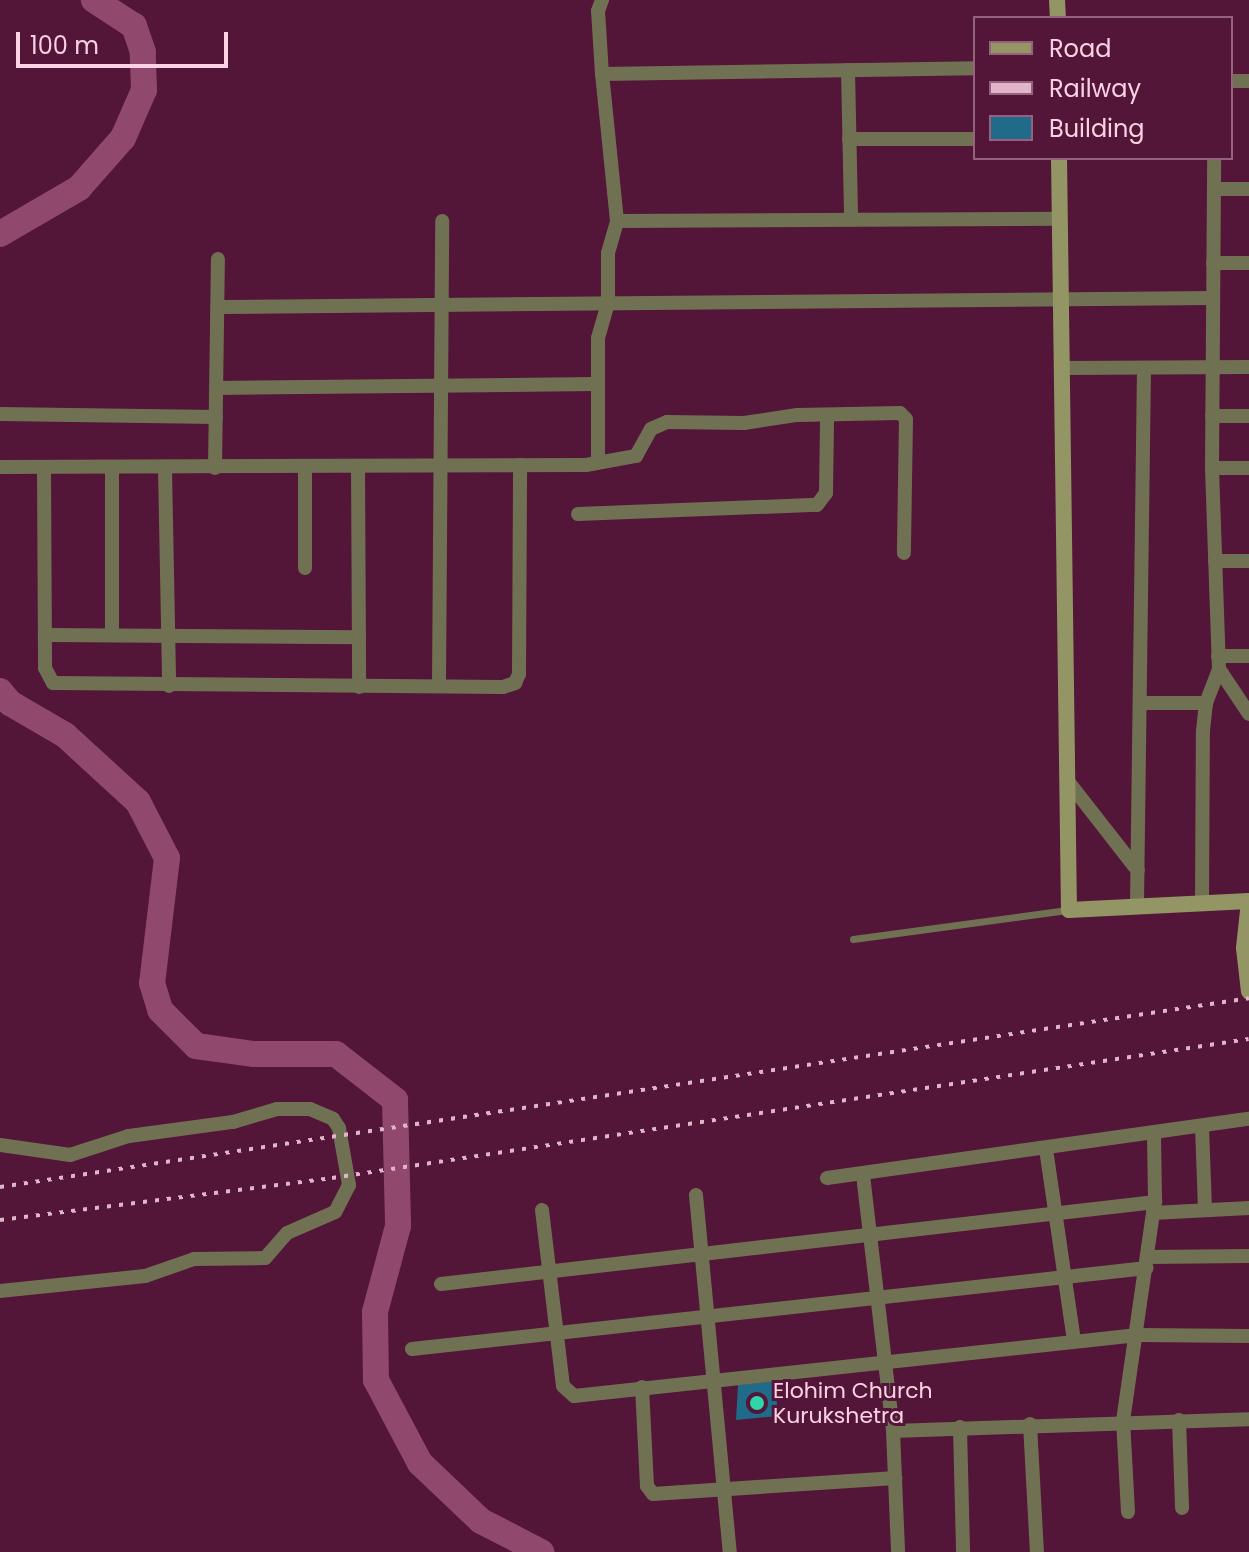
<!DOCTYPE html>
<html>
<head>
<meta charset="utf-8">
<style>
	body { margin:0 }
	#map { position:relative; width:1249px; height:1552px; overflow:hidden; background:#531538; font-family:Poppins,sans-serif }
	div>[style] { position:absolute }
	.river>* { height:26px; margin:-13px; padding:0 13px; transform-origin:13px; border-radius:13px; background:#90486c }
	.building>* { inset:0; background:#206b89 }
	.lane>* { height:7px; margin:-3.5px; padding:0 3.5px; transform-origin:3.5px; border-radius:3.5px; background:#707153 }
	.street>* { height:14px; margin:-7px; padding:0 7px; transform-origin:7px; border-radius:7px; background:#707153 }
	.secondary>* { height:16px; margin:-8px; padding:0 8px; transform-origin:8px; border-radius:8px; background:#939564 }
	.rail>* { height:4px; margin-top:-2px; transform-origin:0; background:repeating-linear-gradient(90deg,#e0b5c9 0 4px,transparent 0 12px) }
	.dots>* { width:22px; height:22px; translate:-50% -50%; box-sizing:border-box; border:4px solid #531538; border-radius:50% }
	span { translate:-50% -50%; white-space:nowrap; text-align:center; line-height:1.15; -webkit-text-stroke:6px #531538; paint-order:stroke }
	.poi-label { font-size:22px; color:#fad2e3 }
	.left { translate:0 -50%; text-align:left }
	.legend { position:absolute; left:973px; top:16px; width:260px; height:144px; box-sizing:border-box; background:#531538; border:2px solid #96617c; margin:0; padding:10px 14px; list-style:none; font-size:24px; color:#fad2e3 }
	.legend li { display:flex; align-items:center; gap:16px; height:40px }
	.legend b { width:40px; border:2px solid #96617c }
	.scale { position:absolute; left:16px; top:32px; width:212px; height:36px; box-sizing:border-box; border:4px solid #fad2e3; border-top:0; padding-left:10px; font-size:24px; line-height:28px; white-space:nowrap; color:#fad2e3; -webkit-text-stroke:6px #531538; paint-order:stroke }
</style>
</head>
<body>
<div id="map">
	<div class="river">
		<i style="left:0;top:234px;width:91px;rotate:-30.2deg"></i>
		<i style="left:79px;top:188px;width:67px;rotate:-48.7deg"></i>
		<i style="left:123px;top:138px;width:52px;rotate:-66.4deg"></i>
		<i style="left:144px;top:90px;width:38px;rotate:-92deg"></i>
		<i style="left:143px;top:52px;width:28px;rotate:-109deg"></i>
		<i style="left:134px;top:26px;width:48px;rotate:-147deg"></i>
		<i style="left:0;top:691px;width:16px;rotate:50deg"></i>
		<i style="left:10px;top:703px;width:64px;rotate:30.2deg"></i>
		<i style="left:65px;top:735px;width:99px;rotate:42.5deg"></i>
		<i style="left:138px;top:802px;width:63px;rotate:62.6deg"></i>
		<i style="left:167px;top:858px;width:126px;rotate:96.8deg"></i>
		<i style="left:152px;top:983px;width:28px;rotate:73deg"></i>
		<i style="left:160px;top:1010px;width:51px;rotate:45deg"></i>
		<i style="left:196px;top:1046px;width:59px;rotate:7.9deg"></i>
		<i style="left:254px;top:1054px;width:82px"></i>
		<i style="left:336px;top:1054px;width:75px;rotate:37.9deg"></i>
		<i style="left:395px;top:1100px;width:126px;rotate:88.6deg"></i>
		<i style="left:398px;top:1226px;width:89px;rotate:105deg"></i>
		<i style="left:375px;top:1312px;width:68px;rotate:89.2deg"></i>
		<i style="left:376px;top:1380px;width:94px;rotate:62.1deg"></i>
		<i style="left:420px;top:1463px;width:84px;rotate:43.6deg"></i>
		<i style="left:481px;top:1521px;width:68px;rotate:27.3deg"></i>
	</div>
	<div class="building">
		<i style="clip-path:polygon(775px 1381px,778px 1416px,736px 1420px,738px 1385px)"></i>
	</div>
	<div class="lane">
		<i style="left:853px;top:939px;width:216px;rotate:-7.7deg"></i>
	</div>
	<div class="street">
		<i style="left:848px;top:70px;width:147px;rotate:88.8deg"></i>
		<i style="left:602px;top:74px;width:373px;rotate:-0.9deg"></i>
		<i style="left:1231px;top:81px;width:18px"></i>
		<i style="left:849px;top:139px;width:126px"></i>
		<i style="left:1214px;top:189px;width:35px"></i>
		<i style="left:617px;top:221px;width:443px;rotate:-0.3deg"></i>
		<i style="left:1213px;top:263px;width:36px"></i>
		<i style="left:218px;top:307px;width:995px;rotate:-0.52deg"></i>
		<i style="left:1061px;top:368px;width:188px;rotate:-0.3deg"></i>
		<i style="left:216px;top:388px;width:380px;rotate:-0.6deg"></i>
		<i style="left:0;top:414px;width:216px;rotate:0.8deg"></i>
		<i style="left:1212px;top:416px;width:37px"></i>
		<i style="left:598px;top:459px;width:121px;rotate:-90deg"></i>
		<i style="left:598px;top:338px;width:35px;rotate:-74deg"></i>
		<i style="left:608px;top:304px;width:51px;rotate:-90deg"></i>
		<i style="left:608px;top:253px;width:33px;rotate:-74deg"></i>
		<i style="left:617px;top:221px;width:148px;rotate:-95.8deg"></i>
		<i style="left:602px;top:74px;width:63px;rotate:-93.6deg"></i>
		<i style="left:598px;top:11px;width:12px;rotate:-70deg"></i>
		<i style="left:358px;top:466px;width:221px;rotate:89.7deg"></i>
		<i style="left:0;top:467px;width:586px;rotate:-0.2deg"></i>
		<i style="left:586px;top:465px;width:51px;rotate:-10.2deg"></i>
		<i style="left:636px;top:456px;width:31px;rotate:-61deg"></i>
		<i style="left:651px;top:429px;width:17px;rotate:-24deg"></i>
		<i style="left:667px;top:422px;width:77px;rotate:0.7deg"></i>
		<i style="left:744px;top:423px;width:54px;rotate:-8.6deg"></i>
		<i style="left:797px;top:415px;width:103px;rotate:-1.1deg"></i>
		<i style="left:900px;top:413px;width:8px;rotate:45deg"></i>
		<i style="left:906px;top:419px;width:134px;rotate:90.9deg"></i>
		<i style="left:305px;top:467px;width:101px;rotate:90deg"></i>
		<i style="left:44px;top:468px;width:200px;rotate:89.7deg"></i>
		<i style="left:45px;top:668px;width:17px;rotate:62deg"></i>
		<i style="left:53px;top:683px;width:450px;rotate:0.5deg"></i>
		<i style="left:503px;top:687px;width:13px;rotate:-18deg"></i>
		<i style="left:515px;top:683px;width:10px;rotate:-66deg"></i>
		<i style="left:519px;top:674px;width:209px;rotate:-89.7deg"></i>
		<i style="left:165px;top:468px;width:218px;rotate:88.9deg"></i>
		<i style="left:215px;top:468px;width:209px;rotate:-89.2deg"></i>
		<i style="left:1212px;top:468px;width:37px"></i>
		<i style="left:578px;top:514px;width:239px;rotate:-2.2deg"></i>
		<i style="left:817px;top:505px;width:15px;rotate:-53deg"></i>
		<i style="left:826px;top:493px;width:76px;rotate:-89.2deg"></i>
		<i style="left:1215px;top:561px;width:34px"></i>
		<i style="left:112px;top:634px;width:166px;rotate:-90deg"></i>
		<i style="left:46px;top:635px;width:313px;rotate:0.4deg"></i>
		<i style="left:1218px;top:656px;width:31px"></i>
		<i style="left:1219px;top:669px;width:54px;rotate:56.3deg"></i>
		<i style="left:439px;top:685px;width:464px;rotate:-89.6deg"></i>
		<i style="left:1140px;top:703px;width:66px"></i>
		<i style="left:1067px;top:780px;width:115px;rotate:52deg"></i>
		<i style="left:1202px;top:902px;width:171px;rotate:-89.7deg"></i>
		<i style="left:1203px;top:731px;width:28px;rotate:-84deg"></i>
		<i style="left:1206px;top:703px;width:36px;rotate:-69deg"></i>
		<i style="left:1219px;top:669px;width:201px;rotate:-92deg"></i>
		<i style="left:1212px;top:468px;width:310px;rotate:-89.6deg"></i>
		<i style="left:1137px;top:903px;width:535px;rotate:-89.25deg"></i>
		<i style="left:1202px;top:1127px;width:83px;rotate:87.9deg"></i>
		<i style="left:0;top:1145px;width:71px;rotate:8.1deg"></i>
		<i style="left:70px;top:1155px;width:62px;rotate:-17.9deg"></i>
		<i style="left:129px;top:1136px;width:105px;rotate:-7.7deg"></i>
		<i style="left:233px;top:1122px;width:46px;rotate:-16.5deg"></i>
		<i style="left:277px;top:1109px;width:33px"></i>
		<i style="left:310px;top:1109px;width:25px;rotate:23deg"></i>
		<i style="left:333px;top:1119px;width:11px;rotate:56deg"></i>
		<i style="left:339px;top:1128px;width:58px;rotate:80deg"></i>
		<i style="left:349px;top:1185px;width:30px;rotate:117deg"></i>
		<i style="left:335px;top:1212px;width:52px;rotate:156.4deg"></i>
		<i style="left:287px;top:1233px;width:33px;rotate:131deg"></i>
		<i style="left:265px;top:1258px;width:71px;rotate:179.2deg"></i>
		<i style="left:194px;top:1259px;width:52px;rotate:160.9deg"></i>
		<i style="left:145px;top:1276px;width:146px;rotate:174.1deg"></i>
		<i style="left:1046px;top:1149px;width:194px;rotate:81.7deg"></i>
		<i style="left:863px;top:1175px;width:258px;rotate:83.3deg"></i>
		<i style="left:893px;top:1431px;width:121px;rotate:87.6deg"></i>
		<i style="left:827px;top:1178px;width:426px;rotate:-8deg"></i>
		<i style="left:696px;top:1195px;width:359px;rotate:84.6deg"></i>
		<i style="left:542px;top:1210px;width:177px;rotate:83.2deg"></i>
		<i style="left:563px;top:1386px;width:15px;rotate:42deg"></i>
		<i style="left:574px;top:1396px;width:567px;rotate:-6.17deg"></i>
		<i style="left:1138px;top:1335px;width:111px;rotate:0.5deg"></i>
		<i style="left:1153px;top:1213px;width:96px;rotate:-3deg"></i>
		<i style="left:1148px;top:1257px;width:101px;rotate:-0.6deg"></i>
		<i style="left:441px;top:1284px;width:719px;rotate:-6.55deg"></i>
		<i style="left:412px;top:1349px;width:739px;rotate:-6.29deg"></i>
		<i style="left:642px;top:1387px;width:99px;rotate:87.1deg"></i>
		<i style="left:647px;top:1486px;width:10px;rotate:53deg"></i>
		<i style="left:653px;top:1494px;width:243px;rotate:-3.8deg"></i>
		<i style="left:1179px;top:1420px;width:88px;rotate:88deg"></i>
		<i style="left:1030px;top:1424px;width:128px;rotate:86.9deg"></i>
		<i style="left:960px;top:1427px;width:125px;rotate:88.6deg"></i>
		<i style="left:893px;top:1431px;width:356px;rotate:-1.9deg"></i>
		<i style="left:1128px;top:1512px;width:91px;rotate:-93.1deg"></i>
		<i style="left:1123px;top:1421px;width:224px;rotate:-81.8deg"></i>
		<i style="left:1155px;top:1199px;width:64px;rotate:-90.9deg"></i>
	</div>
	<div class="secondary">
		<i style="left:1057px;top:0;width:18px;rotate:87deg"></i>
		<i style="left:1059px;top:158px;width:752px;rotate:89.24deg"></i>
		<i style="left:1069px;top:910px;width:180px;rotate:-2.9deg"></i>
		<i style="left:1249px;top:901px;width:47px;rotate:96.1deg"></i>
		<i style="left:1244px;top:948px;width:44px;rotate:83.5deg"></i>
	</div>
	<div class="rail">
		<i style="left:0;top:1187px;width:1263px;rotate:-8.6deg"></i>
		<i style="left:0;top:1220px;width:335px;rotate:-7.2deg"></i>
		<i style="left:332px;top:1178px;width:927px;rotate:-8.62deg"></i>
	</div>
	<div class="dots">
		<i style="left:757px;top:1403px;background:#32d4a9"></i>
	</div>
	<div class="poi-label">
		<span class="left" style="left:773px;top:1403px">Elohim Church<br>Kurukshetra</span>
	</div>
	<ul class="legend">
	<li><b style="height:10px;background:#939564"></b>Road</li>
	<li><b style="height:10px;background:#e0b5c9"></b>Railway</li>
	<li><b style="height:22px;background:#206b89"></b>Building</li>
	</ul>
	<div class="scale">100 m</div>
</div>
</body>
</html>
